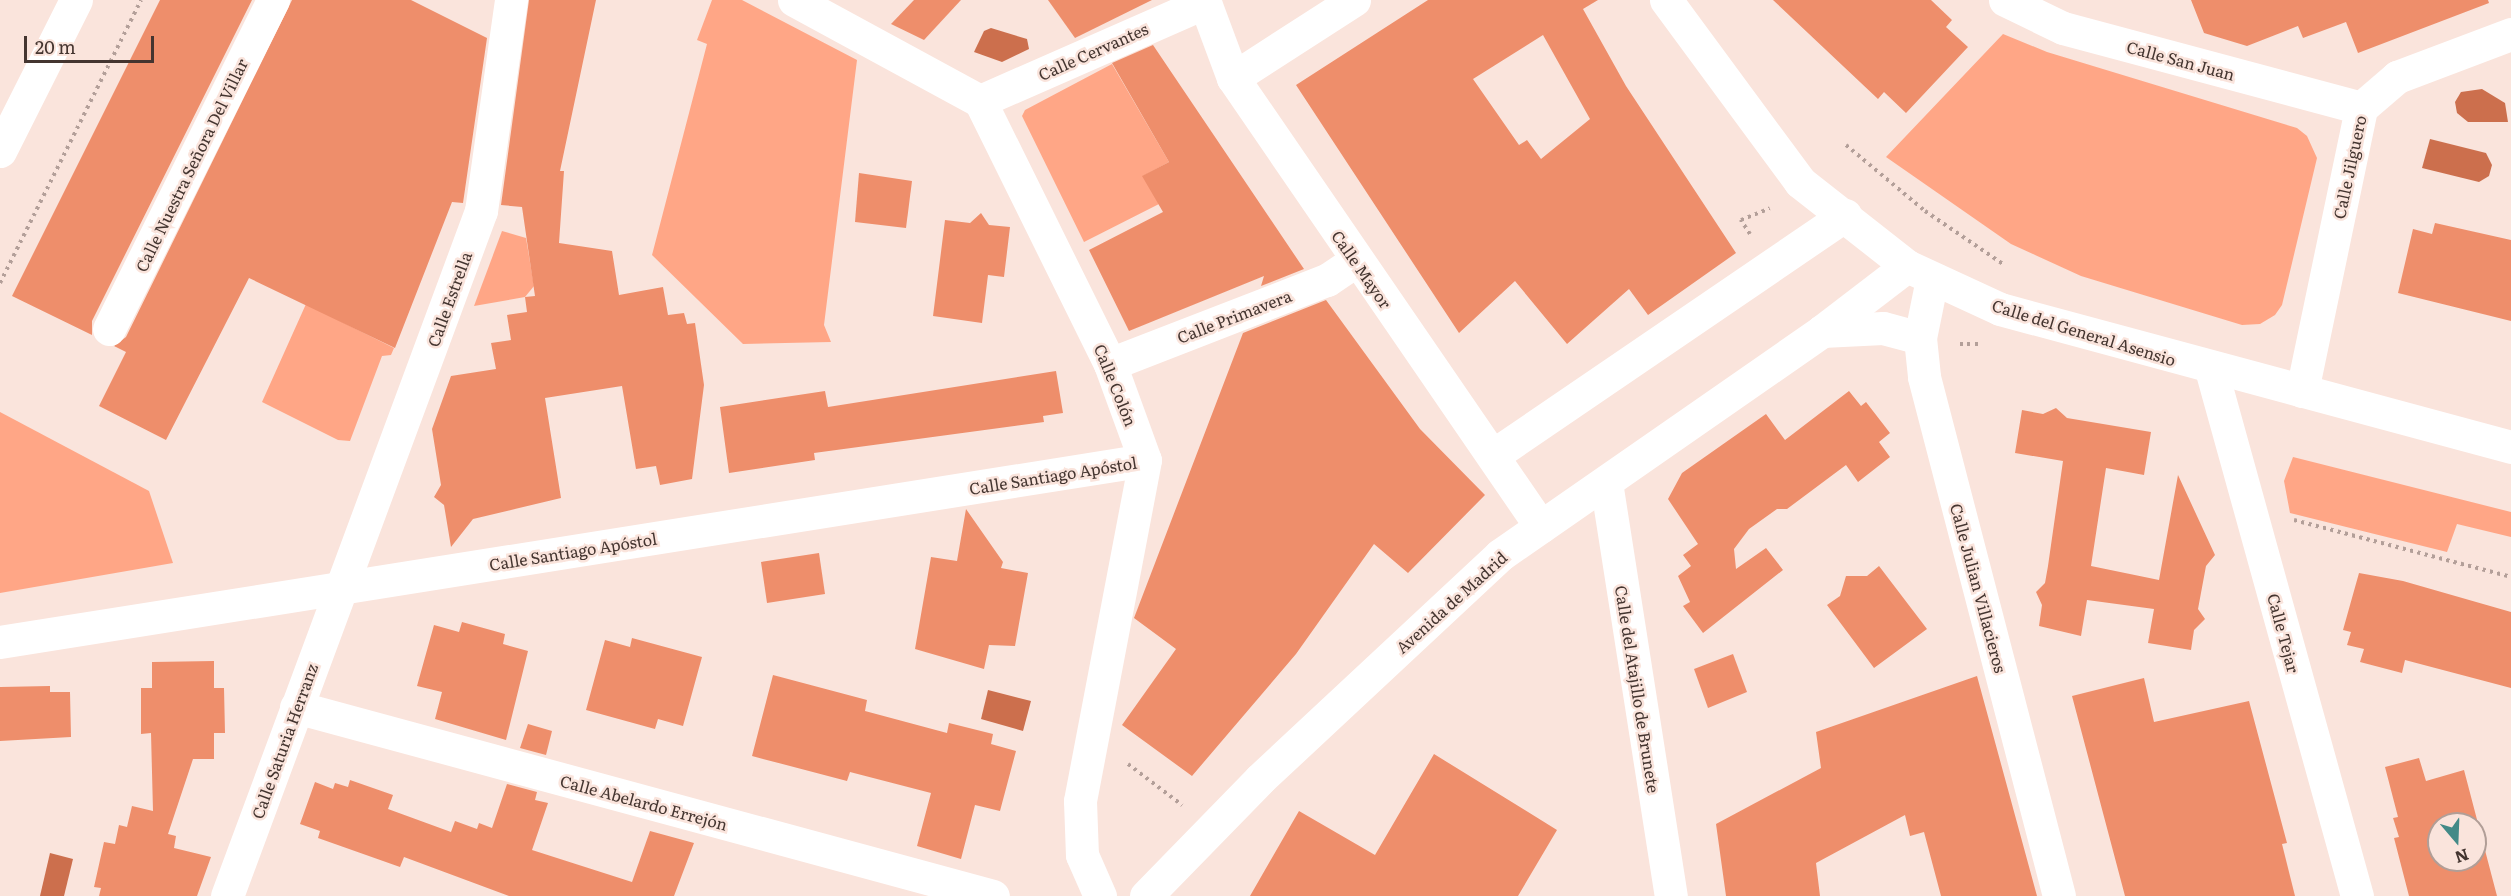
<!DOCTYPE html>
<html>
<head>
<meta charset="utf-8">
<style>
	body { margin:0 }
	#map { position:relative; width:2511px; height:896px; overflow:hidden; background:#fae4dc; font-family:Literata,serif }
	div>[style] { position:absolute }
	.green>* { inset:0; background:#ffa686 }
	.water>* { inset:0; background:#cc6f4d }
	.building>* { inset:0; background:#ee8e6b }
	.path>* { height:4px; margin-top:-2px; transform-origin:0; background:repeating-linear-gradient(90deg,#b39f99 0 3px,transparent 0 7.5px) }
	.pedestrian>* { height:33px; margin:-16.5px; padding:0 16.5px; transform-origin:16.5px; border-radius:16.5px; background:#fff }
	.minor>* { height:33px; margin:-16.5px; padding:0 16.5px; transform-origin:16.5px; border-radius:16.5px; background:#fff }
	.secondary>* { height:33px; margin:-16.5px; padding:0 16.5px; transform-origin:16.5px; border-radius:16.5px; background:#fff }
	span { translate:-50% -50%; white-space:nowrap; text-align:center; line-height:1.15; -webkit-text-stroke:5px #fae4dc; paint-order:stroke }
	.street-label { font-size:16px; color:#443530 }
	.north { position:absolute; left:2427px; top:812px; width:60px; height:60px; box-sizing:border-box; background:#fae4dc; border:2px solid #b19e97; border-radius:50%; rotate:161deg; font-size:16px; font-weight:700; line-height:24px; text-align:center; color:#443530 }
	.north::after { content:''; display:block; margin:auto; width:21px; height:27px; background:#438a87; clip-path:polygon(50% 0,100% 100%,50% 72%,0 100%) }
	.scale { position:absolute; left:24px; top:36px; width:130px; height:27px; box-sizing:border-box; border:3px solid #443530; border-top:0; padding-left:8px; font-size:18px; line-height:21px; white-space:nowrap; color:#443530; -webkit-text-stroke:4px #fae4dc; paint-order:stroke }
</style>
</head>
<body>
<div id="map">
	<div class="green">
		<i style="clip-path:polygon(712px 0,742px 0,857px 60px,824px 325px,831px 342px,743px 344px,652px 255px,707px 44px,697px 40px)"></i>
		<i style="clip-path:polygon(2003px 34px,2047px 52px,2297px 128px,2307px 136px,2317px 158px,2282px 305px,2275px 315px,2260px 324px,2242px 325px,2081px 276px,2011px 244px,1886px 157px)"></i>
		<i style="clip-path:polygon(1112px 64px,1169px 162px,1143px 176px,1159px 204px,1084px 242px,1022px 116px,1025px 110px)"></i>
		<i style="clip-path:polygon(502px 231px,526px 238px,534px 286px,525px 297px,474px 306px)"></i>
		<i style="clip-path:polygon(306px 304px,394px 348px,391px 355px,382px 356px,350px 441px,338px 440px,262px 402px)"></i>
		<i style="clip-path:polygon(0 412px,149px 491px,173px 563px,0 593px)"></i>
		<i style="clip-path:polygon(2293px 457px,2511px 512px,2511px 537px,2457px 524px,2447px 552px,2290px 513px,2284px 481px)"></i>
	</div>
	<div class="water">
		<i style="clip-path:polygon(991px 28px,1027px 39px,1029px 49px,1002px 62px,974px 52px,984px 31px)"></i>
		<i style="clip-path:polygon(2482px 89px,2505px 103px,2508px 122px,2468px 122px,2457px 113px,2455px 102px,2461px 92px)"></i>
		<i style="clip-path:polygon(2430px 139px,2486px 153px,2492px 165px,2489px 176px,2479px 182px,2422px 168px)"></i>
		<i style="clip-path:polygon(988px 690px,1031px 701px,1023px 731px,981px 719px)"></i>
		<i style="clip-path:polygon(50px 853px,73px 859px,64px 896px,40px 896px)"></i>
	</div>
	<div class="building">
		<i style="clip-path:polygon(160px 0,252px 0,92px 321px,92px 335px,12px 296px)"></i>
		<i style="clip-path:polygon(292px 0,411px 0,487px 38px,463px 203px,452px 202px,395px 348px,249px 278px,166px 440px,99px 406px,126px 352px,114px 346px,126px 337px)"></i>
		<i style="clip-path:polygon(529px 0,596px 0,560px 171px,564px 171px,559px 243px,612px 251px,619px 295px,663px 287px,668px 315px,684px 313px,687px 324px,695px 323px,704px 385px,692px 479px,660px 485px,656px 466px,636px 469px,622px 386px,545px 398px,561px 498px,473px 519px,451px 547px,444px 505px,434px 497px,441px 485px,432px 429px,451px 376px,496px 369px,491px 343px,511px 340px,507px 315px,527px 312px,525px 297px,535px 296px,522px 207px,501px 205px)"></i>
		<i style="clip-path:polygon(914px 0,961px 0,924px 40px,891px 24px)"></i>
		<i style="clip-path:polygon(1048px 0,1152px 0,1075px 38px)"></i>
		<i style="clip-path:polygon(evenodd,1428px 0,1598px 0,1583px 9px,1626px 86px,1736px 253px,1648px 315px,1629px 289px,1567px 344px,1515px 281px,1459px 333px,1296px 85px,1428px 0,1543px 35px,1590px 119px,1541px 159px,1527px 140px,1519px 145px,1473px 79px,1543px 35px)"></i>
		<i style="clip-path:polygon(1773px 0,1931px 0,1952px 20px,1946px 27px,1968px 47px,1906px 113px,1884px 92px,1878px 99px)"></i>
		<i style="clip-path:polygon(2191px 0,2488px 0,2489px 3px,2358px 53px,2346px 22px,2303px 38px,2298px 26px,2247px 46px,2204px 33px)"></i>
		<i style="clip-path:polygon(1153px 45px,1304px 269px,1261px 286px,1264px 276px,1129px 331px,1089px 250px,1163px 212px,1142px 176px,1169px 162px,1112px 63px)"></i>
		<i style="clip-path:polygon(859px 173px,912px 181px,906px 228px,855px 222px)"></i>
		<i style="clip-path:polygon(981px 213px,989px 225px,1010px 227px,1004px 277px,988px 275px,982px 323px,933px 316px,945px 220px,970px 223px)"></i>
		<i style="clip-path:polygon(2435px 223px,2511px 240px,2511px 321px,2398px 293px,2413px 229px,2432px 234px)"></i>
		<i style="clip-path:polygon(1326px 300px,1420px 429px,1485px 495px,1408px 573px,1374px 544px,1296px 654px,1192px 776px,1122px 725px,1176px 649px,1134px 618px,1243px 333px)"></i>
		<i style="clip-path:polygon(1056px 371px,1063px 413px,1043px 416px,1044px 422px,814px 453px,815px 460px,729px 473px,720px 407px,825px 391px,828px 407px)"></i>
		<i style="clip-path:polygon(1849px 391px,1861px 406px,1866px 402px,1890px 433px,1879px 442px,1890px 457px,1858px 482px,1846px 465px,1787px 509px,1777px 509px,1749px 529px,1734px 549px,1736px 569px,1766px 548px,1783px 570px,1703px 633px,1683px 606px,1690px 602px,1678px 576px,1691px 566px,1683px 555px,1698px 544px,1668px 499px,1682px 473px,1766px 414px,1785px 440px)"></i>
		<i style="clip-path:polygon(2056px 408px,2067px 418px,2151px 432px,2144px 475px,2106px 468px,2091px 566px,2159px 580px,2178px 475px,2215px 555px,2206px 566px,2198px 609px,2205px 619px,2194px 630px,2191px 650px,2148px 643px,2154px 609px,2087px 600px,2081px 636px,2039px 626px,2042px 605px,2036px 592px,2045px 583px,2048px 566px,2063px 461px,2015px 453px,2022px 410px,2043px 414px)"></i>
		<i style="clip-path:polygon(966px 509px,1003px 562px,1001px 568px,1028px 573px,1015px 646px,989px 645px,984px 669px,915px 649px,931px 557px,957px 561px)"></i>
		<i style="clip-path:polygon(819px 553px,825px 594px,767px 603px,761px 562px)"></i>
		<i style="clip-path:polygon(1879px 566px,1927px 629px,1874px 668px,1827px 605px,1840px 596px,1846px 576px,1867px 576px)"></i>
		<i style="clip-path:polygon(2359px 573px,2403px 581px,2511px 612px,2511px 688px,2405px 660px,2402px 673px,2360px 662px,2364px 649px,2347px 645px,2351px 632px,2343px 630px)"></i>
		<i style="clip-path:polygon(462px 622px,505px 634px,503px 644px,528px 651px,506px 740px,435px 719px,442px 692px,417px 686px,434px 625px,459px 632px)"></i>
		<i style="clip-path:polygon(632px 638px,702px 657px,683px 726px,658px 719px,655px 729px,586px 710px,605px 640px,630px 647px)"></i>
		<i style="clip-path:polygon(1733px 654px,1747px 692px,1708px 708px,1694px 669px)"></i>
		<i style="clip-path:polygon(214px 661px,214px 688px,224px 688px,225px 733px,214px 733px,214px 759px,193px 759px,168px 834px,176px 836px,174px 848px,211px 857px,197px 896px,99px 896px,101px 888px,94px 887px,104px 842px,115px 844px,119px 825px,127px 827px,132px 806px,153px 811px,151px 733px,141px 734px,141px 688px,152px 688px,152px 662px)"></i>
		<i style="clip-path:polygon(773px 675px,867px 700px,865px 711px,947px 733px,949px 723px,993px 734px,991px 744px,1016px 751px,1000px 811px,975px 805px,961px 859px,917px 846px,931px 793px,850px 772px,847px 781px,752px 756px)"></i>
		<i style="clip-path:polygon(1977px 676px,2037px 896px,1941px 896px,1924px 832px,1910px 836px,1905px 815px,1816px 863px,1820px 896px,1726px 896px,1716px 824px,1821px 768px,1816px 732px)"></i>
		<i style="clip-path:polygon(2144px 678px,2154px 722px,2249px 701px,2287px 843px,2282px 844px,2295px 896px,2125px 896px,2072px 696px)"></i>
		<i style="clip-path:polygon(50px 686px,50px 692px,70px 692px,71px 737px,0 741px,0 687px)"></i>
		<i style="clip-path:polygon(528px 724px,552px 731px,546px 755px,520px 748px)"></i>
		<i style="clip-path:polygon(1434px 754px,1557px 830px,1518px 896px,1250px 896px,1299px 811px,1375px 855px)"></i>
		<i style="clip-path:polygon(evenodd,2419px 758px,2426px 781px,2464px 770px,2497px 896px,2409px 896px,2394px 838px,2399px 837px,2393px 818px,2398px 817px,2385px 767px,2419px 758px,2439px 824px,2475px 824px,2475px 860px,2439px 860px,2439px 824px)"></i>
		<i style="clip-path:polygon(350px 780px,393px 795px,388px 809px,451px 832px,455px 821px,477px 829px,479px 823px,492px 828px,507px 784px,537px 792px,535px 800px,548px 803px,532px 850px,632px 882px,650px 831px,694px 843px,674px 896px,509px 896px,404px 857px,400px 867px,318px 838px,320px 831px,300px 824px,315px 782px,333px 789px,335px 783px,348px 787px)"></i>
	</div>
	<div class="path">
		<i style="left:1846px;top:145px;width:103px;rotate:39.9deg"></i>
		<i style="left:1925px;top:211px;width:94px;rotate:34.2deg"></i>
		<i style="left:1750px;top:234px;width:17px;rotate:-123deg"></i>
		<i style="left:1741px;top:220px;width:31px;rotate:-22deg"></i>
		<i style="left:0;top:283px;width:316px;rotate:-63.5deg"></i>
		<i style="left:1960px;top:344px;width:19px"></i>
		<i style="left:2294px;top:520px;width:224px;rotate:14.7deg"></i>
		<i style="left:1128px;top:764px;width:68px;rotate:37.2deg"></i>
	</div>
	<div class="pedestrian">
		<i style="left:109px;top:329px;width:368px;rotate:-63.5deg"></i>
	</div>
	<div class="minor">
		<i style="left:794px;top:0;width:212px;rotate:28.5deg"></i>
		<i style="left:980px;top:101px;width:293px;rotate:63.7deg"></i>
		<i style="left:1110px;top:364px;width:102px;rotate:70deg"></i>
		<i style="left:1145px;top:460px;width:347px;rotate:100.8deg"></i>
		<i style="left:1080px;top:801px;width:54px;rotate:87.9deg"></i>
		<i style="left:1082px;top:855px;width:45px;rotate:66.3deg"></i>
		<i style="left:1204px;top:0;width:83px;rotate:69.6deg"></i>
		<i style="left:1233px;top:78px;width:544px;rotate:55.55deg"></i>
		<i style="left:2005px;top:0;width:64px;rotate:25.8deg"></i>
		<i style="left:2063px;top:28px;width:309px;rotate:15deg"></i>
		<i style="left:1233px;top:78px;width:144px;rotate:-32.8deg"></i>
		<i style="left:980px;top:101px;width:246px;rotate:-23.7deg"></i>
		<i style="left:1932px;top:279px;width:60px;rotate:101.5deg"></i>
		<i style="left:1920px;top:338px;width:39px;rotate:84deg"></i>
		<i style="left:1924px;top:377px;width:536px;rotate:75.42deg"></i>
		<i style="left:1822px;top:331px;width:61px;rotate:-2.8deg"></i>
		<i style="left:1883px;top:328px;width:38px;rotate:15deg"></i>
		<i style="left:1110px;top:364px;width:233px;rotate:-21.2deg"></i>
		<i style="left:1327px;top:280px;width:34px;rotate:-34deg"></i>
		<i style="left:2211px;top:369px;width:547px;rotate:74.52deg"></i>
		<i style="left:2302px;top:391px;width:289px;rotate:-78.2deg"></i>
		<i style="left:2361px;top:108px;width:48px;rotate:-40.7deg"></i>
		<i style="left:2397px;top:77px;width:122px;rotate:-20.7deg"></i>
		<i style="left:1495px;top:454px;width:424px;rotate:-34.3deg"></i>
		<i style="left:1606px;top:482px;width:419px;rotate:81.1deg"></i>
		<i style="left:0;top:642px;width:1159px;rotate:-9.03deg"></i>
		<i style="left:296px;top:707px;width:722px;rotate:15.17deg"></i>
		<i style="left:227px;top:896px;width:731px;rotate:-69.66deg"></i>
		<i style="left:481px;top:211px;width:213px;rotate:-81.9deg"></i>
		<i style="left:1146px;top:896px;width:163px;rotate:-45.7deg"></i>
		<i style="left:1260px;top:779px;width:328px;rotate:-43deg"></i>
		<i style="left:1500px;top:555px;width:392px;rotate:-34.8deg"></i>
		<i style="left:1822px;top:331px;width:107px;rotate:-37.4deg"></i>
	</div>
	<div class="secondary">
		<i style="left:1666px;top:0;width:226px;rotate:53.6deg"></i>
		<i style="left:1800px;top:182px;width:136px;rotate:38.1deg"></i>
		<i style="left:1907px;top:266px;width:102px;rotate:24.8deg"></i>
		<i style="left:2000px;top:309px;width:529px;rotate:15.11deg"></i>
		<i style="left:0;top:151px;width:169px;rotate:-63.3deg"></i>
	</div>
	<div class="street-label">
		<span style="left:1093px;top:51px;rotate:-24deg">Calle Cervantes</span>
		<span style="left:2181px;top:60px;rotate:15deg">Calle San Juan</span>
		<span style="left:191px;top:165px;rotate:-64deg">Calle Nuestra Señora Del Villar</span>
		<span style="left:2349px;top:167px;rotate:-78deg">Calle Jilguero</span>
		<span style="left:1362px;top:269px;rotate:55deg">Calle Mayor</span>
		<span style="left:449px;top:299px;rotate:-70deg">Calle Estrella</span>
		<span style="left:1234px;top:316px;rotate:-21deg">Calle Primavera</span>
		<span style="left:2084px;top:332px;rotate:17deg">Calle del General Asensio</span>
		<span style="left:1116px;top:385px;rotate:68deg">Calle Colón</span>
		<span style="left:1053px;top:475px;rotate:-9deg">Calle Santiago Apóstol</span>
		<span style="left:573px;top:551px;rotate:-9deg">Calle Santiago Apóstol</span>
		<span style="left:1979px;top:588px;rotate:75deg">Calle Julian Villacieros</span>
		<span style="left:1451px;top:602px;rotate:-42deg">Avenida de Madrid</span>
		<span style="left:2284px;top:633px;rotate:75deg">Calle Tejar</span>
		<span style="left:1638px;top:689px;rotate:81deg">Calle del Atajillo de Brunete</span>
		<span style="left:284px;top:741px;rotate:-70deg">Calle Saturia Herranz</span>
		<span style="left:644px;top:802px;rotate:15deg">Calle Abelardo Errejón</span>
	</div>
	<div class="north">N</div>
	<div class="scale">20 m</div>
</div>
</body>
</html>
